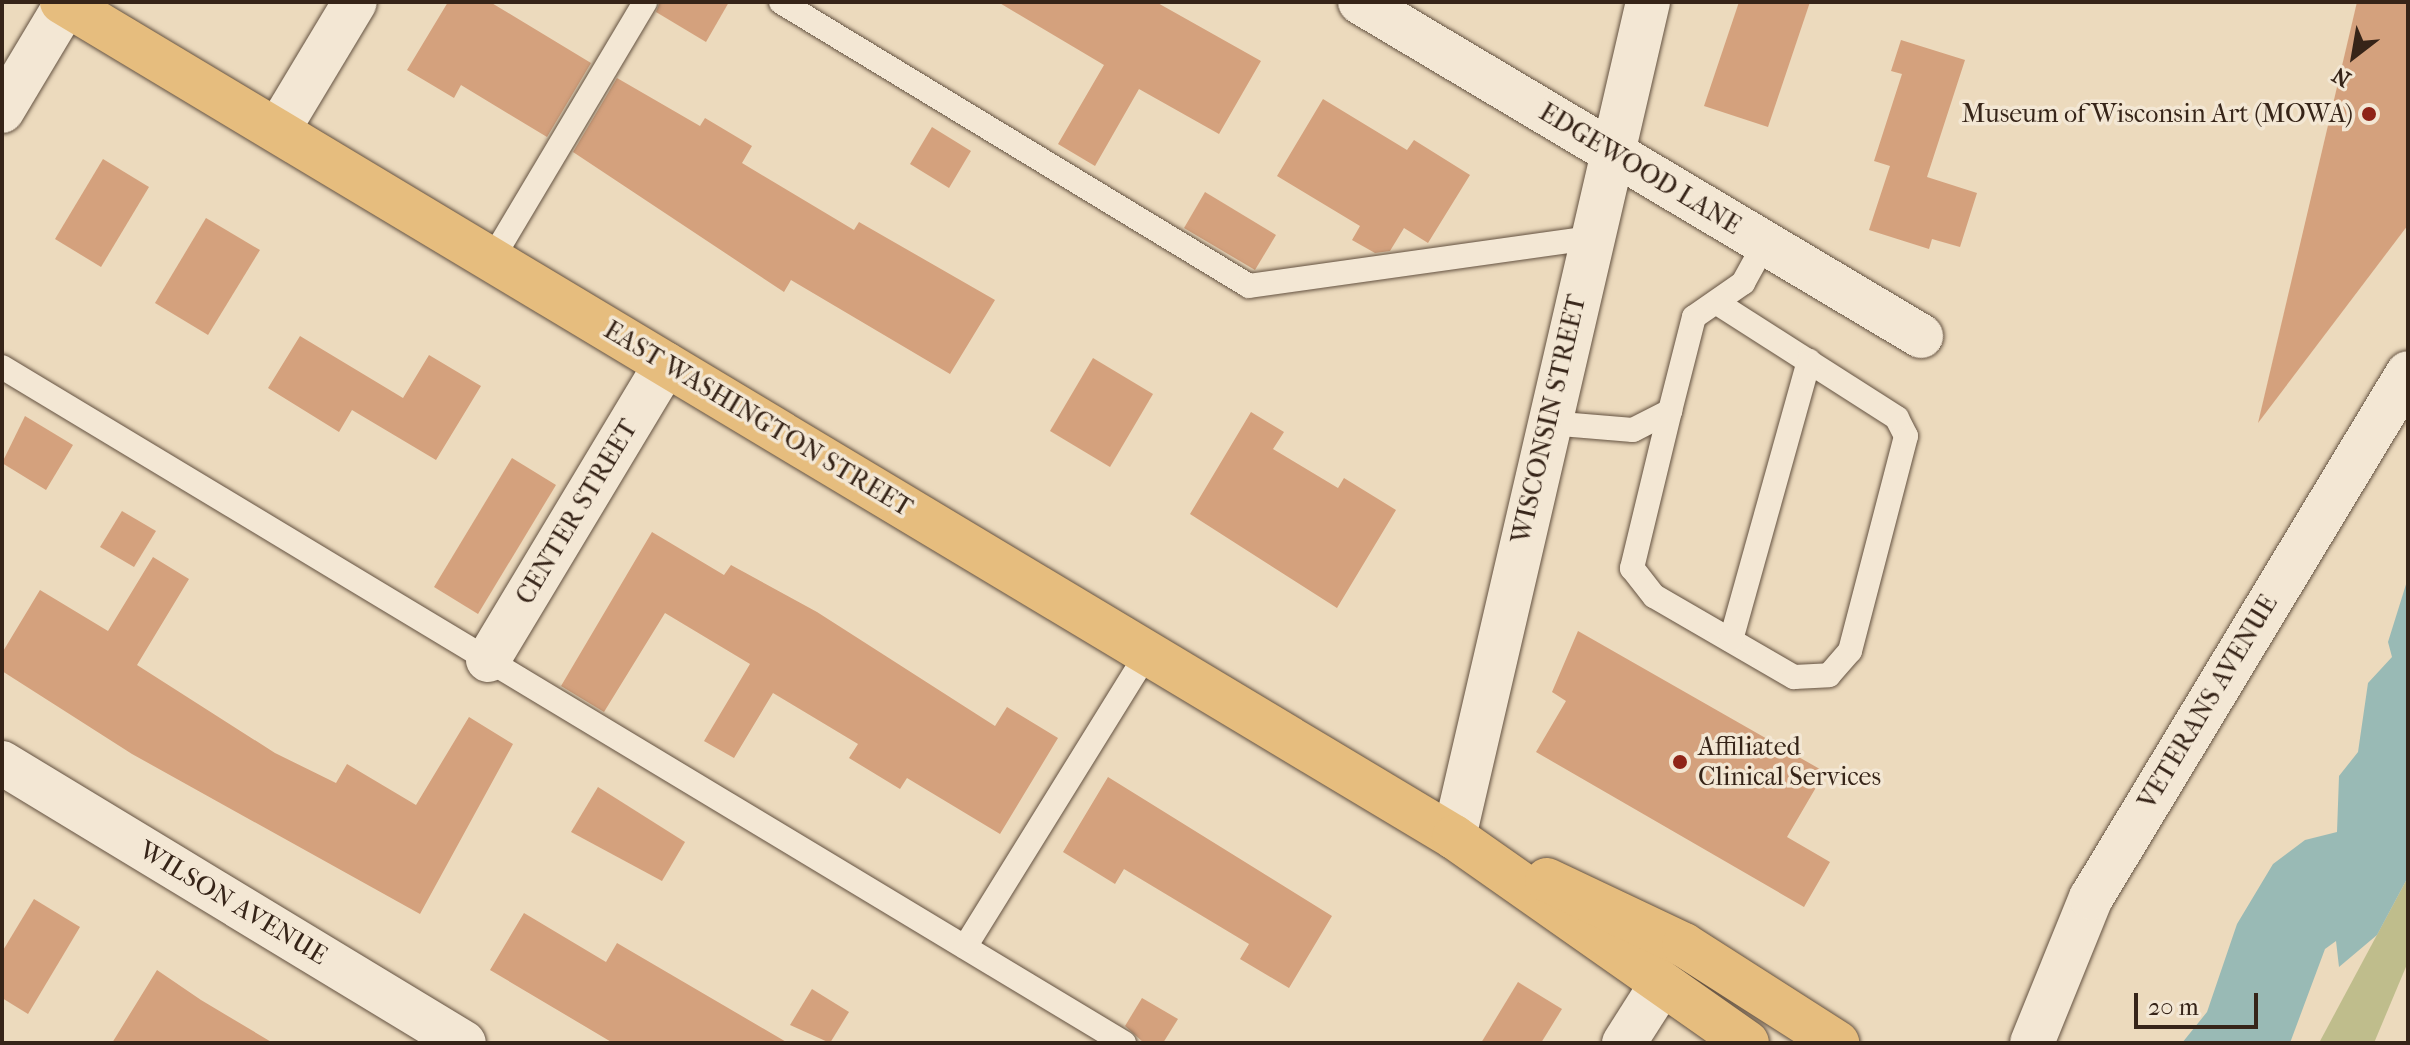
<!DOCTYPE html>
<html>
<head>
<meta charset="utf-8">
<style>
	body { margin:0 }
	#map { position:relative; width:2410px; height:1045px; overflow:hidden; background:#ecdabd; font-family:"IM FELL French Canon",serif }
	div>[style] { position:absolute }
	.green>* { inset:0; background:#bfbd8c }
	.water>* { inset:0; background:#99bab5 }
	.building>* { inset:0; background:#d4a17d }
	.roads { filter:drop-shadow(0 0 2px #645241) drop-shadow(0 0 2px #645241) }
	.service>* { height:24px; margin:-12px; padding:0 12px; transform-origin:12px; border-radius:12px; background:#f3e7d4 }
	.minor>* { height:44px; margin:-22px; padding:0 22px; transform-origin:22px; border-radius:22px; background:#f3e7d4 }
	.tertiary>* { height:44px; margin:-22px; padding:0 22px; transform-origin:22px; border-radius:22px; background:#f3e7d4 }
	.primary>* { height:44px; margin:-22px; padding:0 22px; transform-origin:22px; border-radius:22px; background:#e6bd7e }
	.dots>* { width:22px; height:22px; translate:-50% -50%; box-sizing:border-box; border:4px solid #f3e7d4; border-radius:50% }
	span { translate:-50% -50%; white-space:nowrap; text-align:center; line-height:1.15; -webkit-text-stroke:7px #f3e7d4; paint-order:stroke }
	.poi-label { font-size:26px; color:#362418 }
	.right { translate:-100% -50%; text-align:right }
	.left { translate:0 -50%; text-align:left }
	.street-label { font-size:26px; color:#362418 }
	.frame { position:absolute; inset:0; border:4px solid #362418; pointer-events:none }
	.north { position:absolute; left:2314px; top:16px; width:80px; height:80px; -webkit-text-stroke:6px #f3e7d4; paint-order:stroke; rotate:211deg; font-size:22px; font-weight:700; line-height:32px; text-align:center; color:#362418 }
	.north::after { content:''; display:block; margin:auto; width:28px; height:36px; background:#362418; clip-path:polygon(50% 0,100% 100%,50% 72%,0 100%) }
	.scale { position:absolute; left:2134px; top:993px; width:124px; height:36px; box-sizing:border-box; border:4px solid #362418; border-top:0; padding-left:10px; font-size:24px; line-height:28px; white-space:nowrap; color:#362418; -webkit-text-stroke:6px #f3e7d4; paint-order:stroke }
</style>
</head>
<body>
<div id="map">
	<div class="green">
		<i style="clip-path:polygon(2408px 877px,2408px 962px,2374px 1043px,2319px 1043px)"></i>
	</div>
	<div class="water">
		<i style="clip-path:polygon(2408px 578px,2408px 877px,2377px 935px,2339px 967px,2336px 941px,2325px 949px,2290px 1043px,2182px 1043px,2207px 1012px,2237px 924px,2273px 864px,2305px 840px,2337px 832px,2339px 776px,2358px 752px,2368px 683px,2392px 657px,2388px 642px)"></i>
	</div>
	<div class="building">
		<i style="clip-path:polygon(448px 2px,490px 2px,591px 63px,547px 137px,461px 85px,454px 98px,407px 70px)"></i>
		<i style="clip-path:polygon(660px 2px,729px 2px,706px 42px,656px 12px)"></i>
		<i style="clip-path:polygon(998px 2px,1156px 2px,1261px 61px,1219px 134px,1139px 89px,1095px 166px,1058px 144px,1104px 65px)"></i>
		<i style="clip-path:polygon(1739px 2px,1810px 2px,1768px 127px,1704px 106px)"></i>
		<i style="clip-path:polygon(2357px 2px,2408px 2px,2408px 225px,2258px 423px)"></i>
		<i style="clip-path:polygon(1901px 40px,1965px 60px,1927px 177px,1977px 193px,1960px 247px,1932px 239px,1929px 249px,1869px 230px,1890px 166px,1874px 161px,1902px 74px,1891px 71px)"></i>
		<i style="clip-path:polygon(617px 78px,700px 126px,705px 118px,752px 146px,742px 163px,854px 230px,859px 222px,995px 300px,950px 374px,791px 280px,784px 292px,573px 152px)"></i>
		<i style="clip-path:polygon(1323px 99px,1407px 150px,1414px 140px,1470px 175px,1428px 243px,1404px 228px,1390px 251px,1375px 253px,1352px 240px,1360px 226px,1277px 176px)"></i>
		<i style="clip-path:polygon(932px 127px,971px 151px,949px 188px,910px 164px)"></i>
		<i style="clip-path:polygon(103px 159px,149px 187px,101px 267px,55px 239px)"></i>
		<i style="clip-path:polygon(1205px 192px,1276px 235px,1255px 270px,1184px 228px)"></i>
		<i style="clip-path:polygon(206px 218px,260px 250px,208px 335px,155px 303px)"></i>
		<i style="clip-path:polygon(300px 336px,403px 398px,429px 355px,481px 386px,436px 460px,352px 410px,339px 432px,268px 388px)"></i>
		<i style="clip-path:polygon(1093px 358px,1153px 394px,1110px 467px,1050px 431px)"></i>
		<i style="clip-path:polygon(1251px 412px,1284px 432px,1273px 449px,1338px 488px,1344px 478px,1396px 510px,1337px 608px,1190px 514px)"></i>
		<i style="clip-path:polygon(25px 416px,73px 445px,46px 490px,2px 463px)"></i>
		<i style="clip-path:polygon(512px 458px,556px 485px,478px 614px,434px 587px)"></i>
		<i style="clip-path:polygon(122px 511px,156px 531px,134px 567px,100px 547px)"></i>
		<i style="clip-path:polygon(652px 532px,724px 575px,731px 565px,817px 612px,995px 726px,1007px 707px,1058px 738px,1000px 834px,907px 778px,900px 789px,849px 758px,858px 744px,773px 693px,734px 758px,704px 741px,750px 664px,665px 613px,604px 712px,561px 686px)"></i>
		<i style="clip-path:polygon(153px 557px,189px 579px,137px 665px,275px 753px,336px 783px,347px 764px,416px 805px,469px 717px,513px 744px,420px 914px,132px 754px,2px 671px,2px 653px,40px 590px,108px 631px)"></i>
		<i style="clip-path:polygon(1578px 631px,1825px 772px,1787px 837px,1830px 862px,1804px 907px,1536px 752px,1566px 701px,1552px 692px)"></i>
		<i style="clip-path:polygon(1108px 777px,1332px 916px,1289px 988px,1240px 959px,1249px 944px,1124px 869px,1115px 884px,1063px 852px)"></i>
		<i style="clip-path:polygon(598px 787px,685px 842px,662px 881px,571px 832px)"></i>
		<i style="clip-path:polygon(34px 899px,80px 927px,28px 1014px,2px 998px,2px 952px)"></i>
		<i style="clip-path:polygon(524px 913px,606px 962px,617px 943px,788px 1043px,613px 1043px,490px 970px)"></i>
		<i style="clip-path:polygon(157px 970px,201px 1000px,273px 1043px,112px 1043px)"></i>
		<i style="clip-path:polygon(1518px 982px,1562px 1009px,1541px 1043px,1481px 1043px)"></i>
		<i style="clip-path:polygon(812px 989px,849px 1012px,830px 1043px,790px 1025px)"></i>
		<i style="clip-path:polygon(1142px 998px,1178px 1019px,1163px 1043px,1144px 1043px,1125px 1026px)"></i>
	</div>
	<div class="roads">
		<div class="service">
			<i style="left:781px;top:2px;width:547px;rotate:31.25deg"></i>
			<i style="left:1249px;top:286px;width:346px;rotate:-8deg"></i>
			<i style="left:492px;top:259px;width:299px;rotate:-59.2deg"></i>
			<i style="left:2px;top:367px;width:1310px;rotate:31.07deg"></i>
			<i style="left:1670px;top:411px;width:162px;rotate:103.6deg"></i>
			<i style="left:1632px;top:568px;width:36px;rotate:52deg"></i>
			<i style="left:1654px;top:596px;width:162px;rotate:30.1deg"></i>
			<i style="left:1794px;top:677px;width:35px;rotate:-3deg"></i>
			<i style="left:1829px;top:675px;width:32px;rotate:-49deg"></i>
			<i style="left:1850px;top:651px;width:222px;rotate:-75.4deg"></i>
			<i style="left:1906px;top:436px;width:20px;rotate:-117deg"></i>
			<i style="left:1897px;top:418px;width:214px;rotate:-147.4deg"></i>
			<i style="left:1549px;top:423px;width:84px;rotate:4.8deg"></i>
			<i style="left:1633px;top:430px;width:42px;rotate:-27.2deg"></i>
			<i style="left:1670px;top:411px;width:97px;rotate:-75.7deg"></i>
			<i style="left:1694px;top:317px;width:60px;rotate:-34.8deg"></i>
			<i style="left:1743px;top:283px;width:46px;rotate:-61.2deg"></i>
			<i style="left:1731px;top:640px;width:290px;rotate:-74.4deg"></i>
			<i style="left:965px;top:947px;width:346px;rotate:-58.2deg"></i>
		</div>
		<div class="minor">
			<i style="left:1360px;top:2px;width:653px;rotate:30.77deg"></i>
			<i style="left:2px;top:111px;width:125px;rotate:-59.1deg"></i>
			<i style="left:278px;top:130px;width:149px;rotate:-59deg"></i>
			<i style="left:488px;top:660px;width:345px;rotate:-59deg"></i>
			<i style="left:2px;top:763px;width:540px;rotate:31.22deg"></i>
			<i style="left:1454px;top:837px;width:857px;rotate:-76.92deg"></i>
			<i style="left:1624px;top:1043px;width:65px;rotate:-57.5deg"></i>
		</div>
		<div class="tertiary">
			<i style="left:2032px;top:1043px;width:157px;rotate:-67.9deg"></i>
			<i style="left:2091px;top:898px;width:613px;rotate:-58.88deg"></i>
		</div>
		<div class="primary">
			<i style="left:62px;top:2px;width:1623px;rotate:30.96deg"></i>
			<i style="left:1454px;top:837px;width:358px;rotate:35.1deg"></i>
			<i style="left:1547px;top:880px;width:152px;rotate:25.4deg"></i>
			<i style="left:1684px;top:945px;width:182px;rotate:32.6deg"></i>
		</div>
	</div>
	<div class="dots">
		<i style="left:2369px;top:114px;background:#8f2418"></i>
		<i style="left:1680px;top:762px;background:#8f2418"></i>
	</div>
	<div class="poi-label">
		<span class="right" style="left:2353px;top:114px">Museum of Wisconsin Art (MOWA)</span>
		<span class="left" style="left:1698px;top:762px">Affiliated<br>Clinical Services</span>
	</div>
	<div class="street-label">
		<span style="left:1640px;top:169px;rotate:31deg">EDGEWOOD LANE</span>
		<span style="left:758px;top:419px;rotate:31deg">EAST WASHINGTON STREET</span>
		<span style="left:1549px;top:419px;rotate:-77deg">WISCONSIN STREET</span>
		<span style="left:577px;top:512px;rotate:-59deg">CENTER STREET</span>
		<span style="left:2208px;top:702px;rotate:-59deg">VETERANS AVENUE</span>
		<span style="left:233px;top:903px;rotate:31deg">WILSON AVENUE</span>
	</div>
	<div class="frame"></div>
	<div class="north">N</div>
	<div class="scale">20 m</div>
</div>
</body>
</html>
